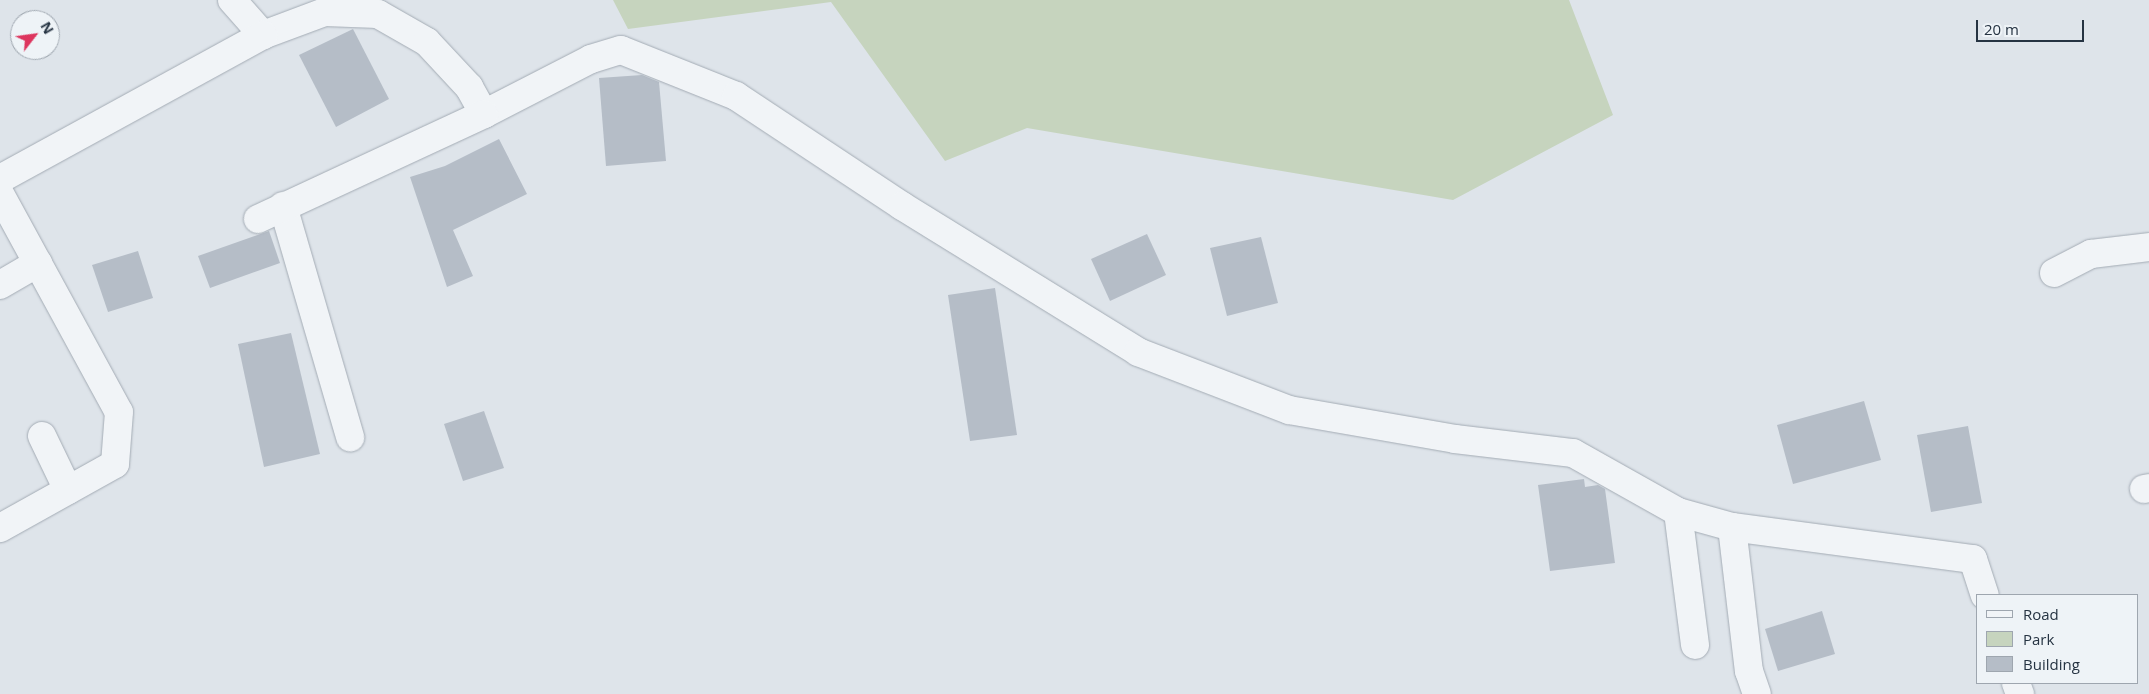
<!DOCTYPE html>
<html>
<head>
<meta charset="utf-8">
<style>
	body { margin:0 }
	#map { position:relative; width:2149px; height:694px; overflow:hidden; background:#dee4ea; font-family:"Open Sans",sans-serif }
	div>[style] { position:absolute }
	.green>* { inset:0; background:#c6d4be }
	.building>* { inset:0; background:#b5bdc7 }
	.roads { filter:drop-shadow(0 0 1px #a3abb4) drop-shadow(0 0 1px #a3abb4) }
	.street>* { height:28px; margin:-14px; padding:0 14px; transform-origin:14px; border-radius:14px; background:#f1f4f7 }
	span { translate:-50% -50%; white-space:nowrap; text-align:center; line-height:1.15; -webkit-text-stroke:4px #eef3f7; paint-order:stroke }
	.legend { position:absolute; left:1976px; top:594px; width:162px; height:90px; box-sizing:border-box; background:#eef3f7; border:1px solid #9ea6af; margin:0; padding:6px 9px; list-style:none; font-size:15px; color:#253342 }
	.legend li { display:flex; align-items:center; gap:10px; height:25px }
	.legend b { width:25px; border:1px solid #9ea6af }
	.north { position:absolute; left:10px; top:10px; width:50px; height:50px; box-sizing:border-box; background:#eef3f7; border:1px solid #9ea6af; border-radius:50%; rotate:60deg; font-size:14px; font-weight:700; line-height:20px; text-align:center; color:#253342 }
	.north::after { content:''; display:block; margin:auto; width:18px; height:22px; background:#dd355e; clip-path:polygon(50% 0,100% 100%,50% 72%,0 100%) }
	.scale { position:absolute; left:1976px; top:20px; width:108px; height:22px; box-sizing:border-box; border:2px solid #253342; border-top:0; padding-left:6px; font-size:15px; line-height:18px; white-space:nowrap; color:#253342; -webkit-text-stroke:4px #eef3f7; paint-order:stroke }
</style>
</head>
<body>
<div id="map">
	<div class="green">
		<i style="clip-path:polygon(613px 0,1569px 0,1613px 115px,1453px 200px,1027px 128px,945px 161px,831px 2px,628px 29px)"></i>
	</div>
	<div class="building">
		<i style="clip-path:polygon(353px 29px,389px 99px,336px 127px,299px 55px)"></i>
		<i style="clip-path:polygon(642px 75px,659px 82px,666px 161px,606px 166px,599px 78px)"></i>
		<i style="clip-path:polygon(499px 139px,527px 194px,453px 230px,473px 276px,447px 287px,410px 177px,445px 166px)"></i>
		<i style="clip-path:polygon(269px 231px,280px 263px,210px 288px,198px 256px)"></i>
		<i style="clip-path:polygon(1147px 234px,1166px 275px,1110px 301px,1091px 259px)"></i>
		<i style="clip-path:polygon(1261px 237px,1278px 303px,1227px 316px,1210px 248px)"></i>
		<i style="clip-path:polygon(138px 251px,153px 298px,108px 312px,92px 265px)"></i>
		<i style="clip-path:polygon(995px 288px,1017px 435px,970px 441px,948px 295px)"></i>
		<i style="clip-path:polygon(291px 333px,320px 454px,264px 467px,238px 344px)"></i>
		<i style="clip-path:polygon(1864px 401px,1881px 460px,1793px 484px,1777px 425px)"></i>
		<i style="clip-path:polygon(484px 411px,504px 468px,463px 481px,444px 424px)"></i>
		<i style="clip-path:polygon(1968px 426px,1982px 503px,1931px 512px,1917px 435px)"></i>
		<i style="clip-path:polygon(1584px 479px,1585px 487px,1598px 485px,1605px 489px,1615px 563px,1550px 571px,1538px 485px)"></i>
		<i style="clip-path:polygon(1822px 611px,1835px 654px,1778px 671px,1765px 629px)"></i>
	</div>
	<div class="roads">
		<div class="street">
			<i style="left:232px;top:0;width:47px;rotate:48.5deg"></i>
			<i style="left:263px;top:35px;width:66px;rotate:-20.4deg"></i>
			<i style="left:325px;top:12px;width:53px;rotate:2.2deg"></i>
			<i style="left:378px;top:14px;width:56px;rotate:29.7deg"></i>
			<i style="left:427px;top:42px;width:62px;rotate:47deg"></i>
			<i style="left:469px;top:87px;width:31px;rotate:61deg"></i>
			<i style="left:484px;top:114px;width:120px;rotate:-27.2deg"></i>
			<i style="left:591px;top:59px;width:31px;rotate:-17deg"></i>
			<i style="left:621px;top:50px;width:124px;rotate:21.8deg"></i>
			<i style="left:736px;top:96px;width:199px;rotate:33.5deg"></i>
			<i style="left:902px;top:206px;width:278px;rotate:31.7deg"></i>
			<i style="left:1138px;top:352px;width:162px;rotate:21deg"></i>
			<i style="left:1289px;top:410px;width:169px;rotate:9.9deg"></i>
			<i style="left:1455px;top:439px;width:119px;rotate:6.8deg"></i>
			<i style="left:1573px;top:453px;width:120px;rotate:29.3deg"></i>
			<i style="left:1678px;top:512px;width:56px;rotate:15.5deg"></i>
			<i style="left:1732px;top:527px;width:243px;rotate:7.6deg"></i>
			<i style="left:1973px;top:559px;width:38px;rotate:72deg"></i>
			<i style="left:0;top:179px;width:300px;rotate:-28.7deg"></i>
			<i style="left:0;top:194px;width:248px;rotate:61.4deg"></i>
			<i style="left:119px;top:412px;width:52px;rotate:94.4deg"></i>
			<i style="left:115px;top:464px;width:132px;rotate:150.9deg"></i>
			<i style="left:283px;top:206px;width:241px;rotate:73.8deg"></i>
			<i style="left:258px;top:219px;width:249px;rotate:-24.9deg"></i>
			<i style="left:2054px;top:273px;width:42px;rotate:-27.2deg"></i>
			<i style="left:2091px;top:254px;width:58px;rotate:-6.9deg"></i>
			<i style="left:0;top:285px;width:44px;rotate:-30.1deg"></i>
			<i style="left:42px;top:436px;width:60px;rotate:64.3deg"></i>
			<i style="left:2144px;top:489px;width:5px;rotate:-11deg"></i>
			<i style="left:1678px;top:512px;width:134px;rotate:82.7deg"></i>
			<i style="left:1732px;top:527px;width:145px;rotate:83.3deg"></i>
			<i style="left:1749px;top:671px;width:24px;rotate:71deg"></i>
			<i style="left:2016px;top:683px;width:12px;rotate:70deg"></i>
		</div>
	</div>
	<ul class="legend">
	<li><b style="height:6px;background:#f1f4f7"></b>Road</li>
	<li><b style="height:14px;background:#c6d4be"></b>Park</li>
	<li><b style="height:14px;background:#b5bdc7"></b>Building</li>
	</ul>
	<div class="north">N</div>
	<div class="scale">20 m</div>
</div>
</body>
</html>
